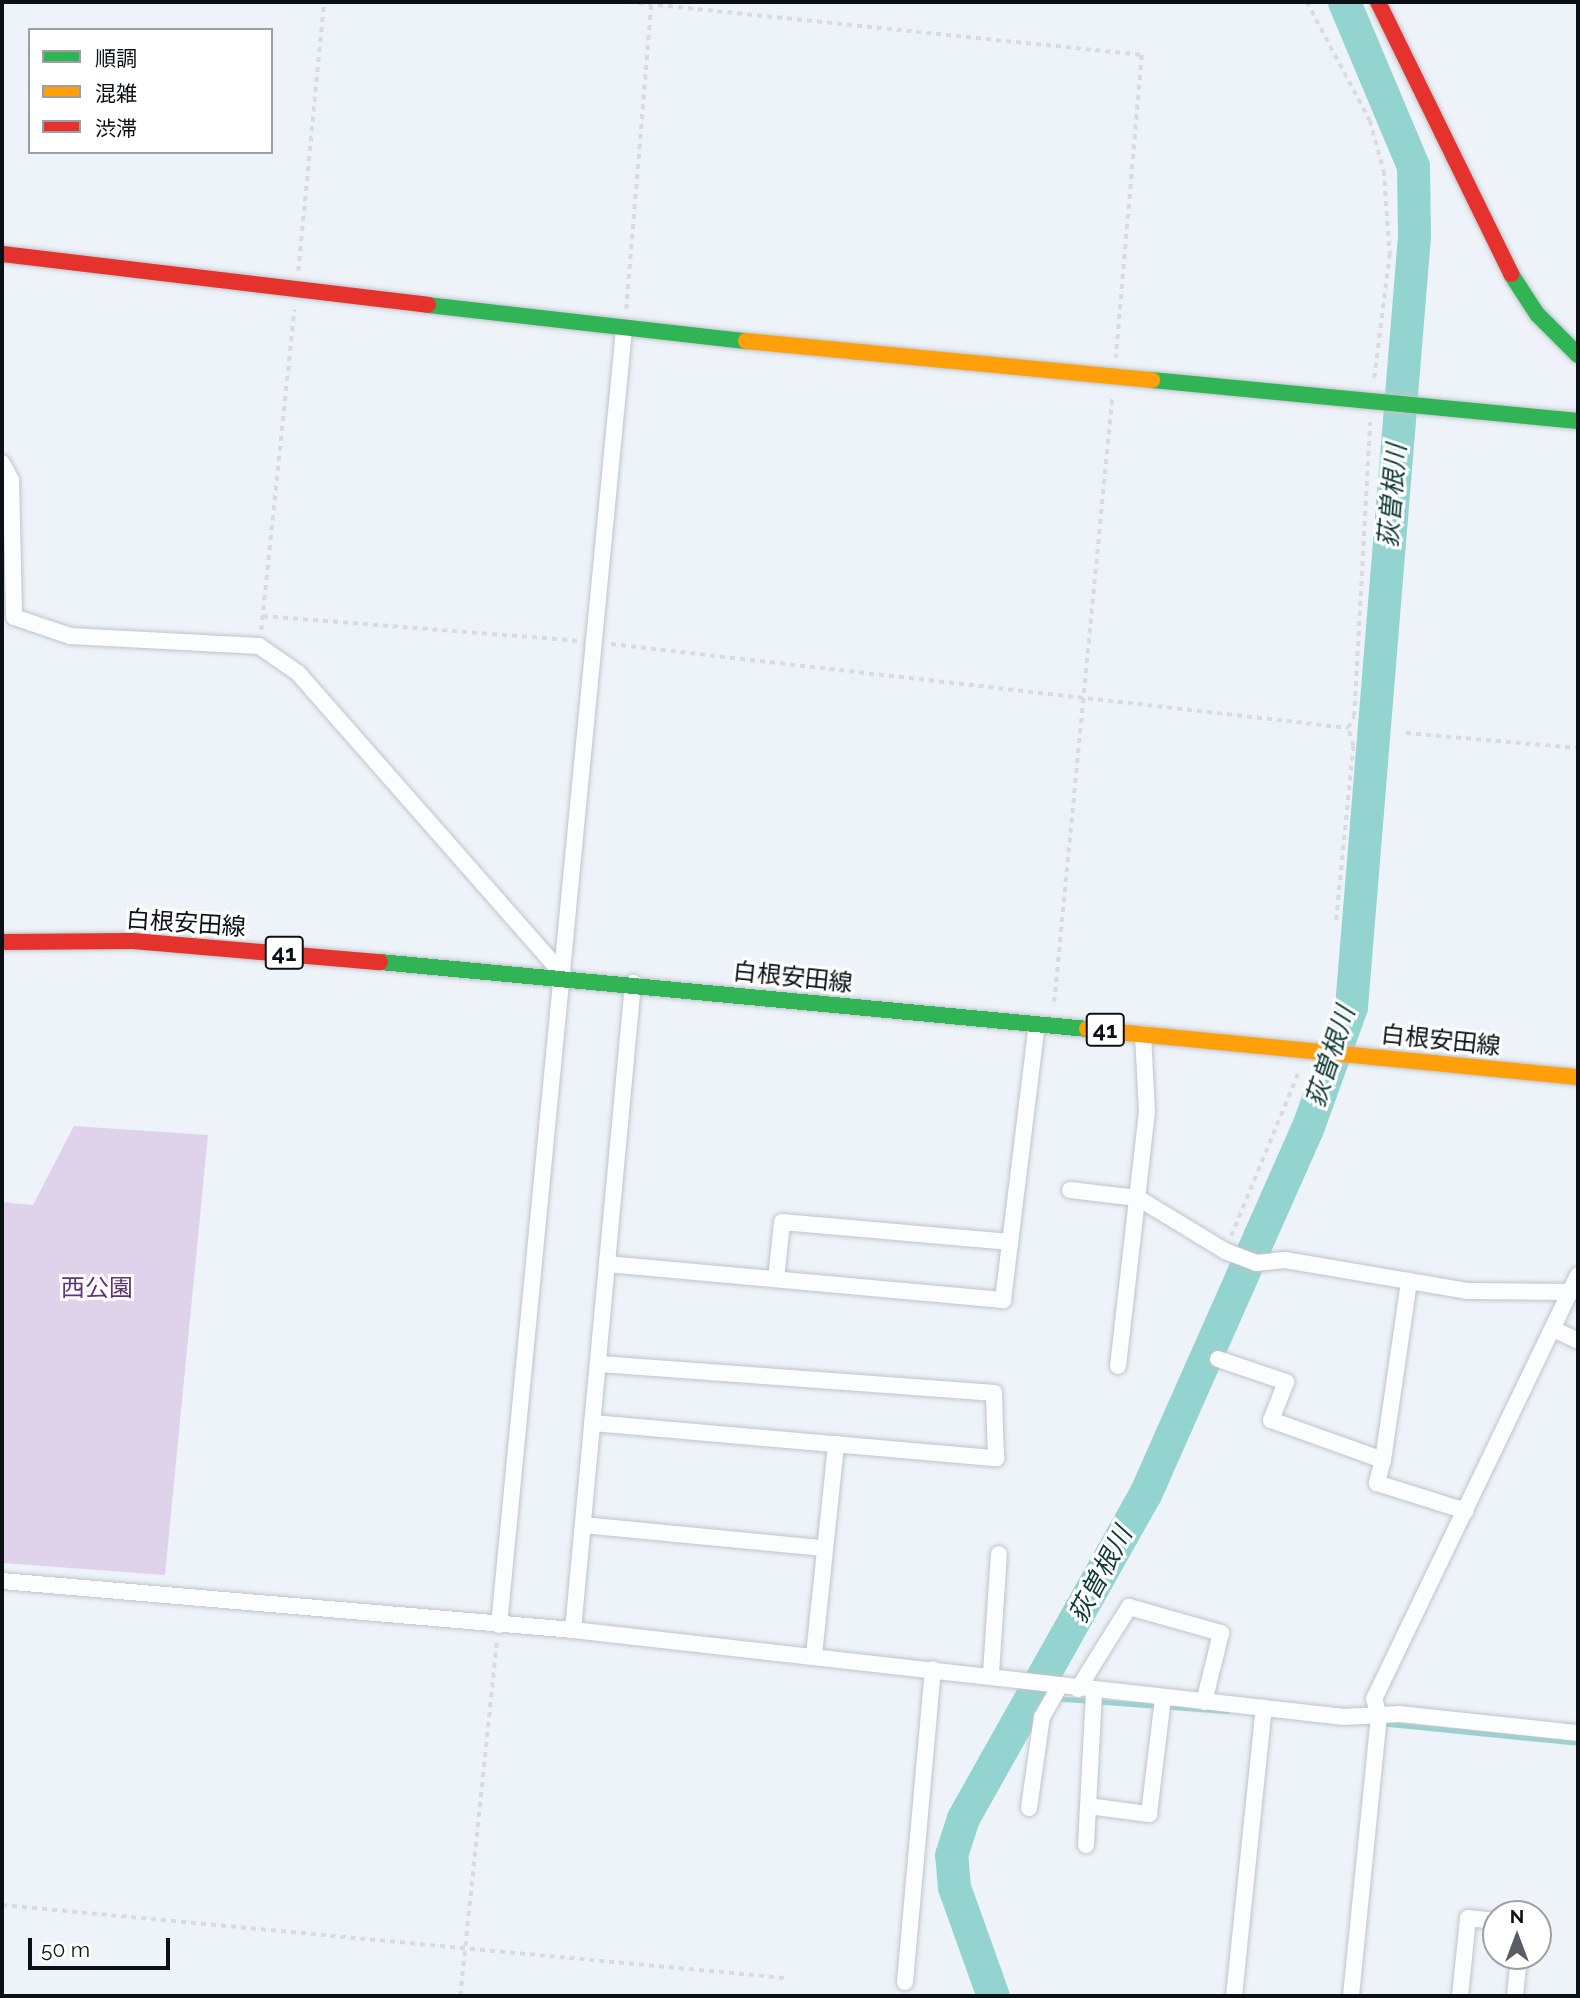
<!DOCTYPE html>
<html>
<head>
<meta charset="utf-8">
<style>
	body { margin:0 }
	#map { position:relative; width:1580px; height:1998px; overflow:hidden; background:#eef3f9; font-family:Raleway,"Noto Sans JP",sans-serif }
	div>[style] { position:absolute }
	.green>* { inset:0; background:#dfd3ec }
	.stream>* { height:5px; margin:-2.5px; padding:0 2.5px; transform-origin:2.5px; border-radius:2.5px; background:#94d4d0 }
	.river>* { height:33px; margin:-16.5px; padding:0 16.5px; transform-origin:16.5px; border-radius:16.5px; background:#94d4d0 }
	.path>* { height:3.5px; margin-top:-1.75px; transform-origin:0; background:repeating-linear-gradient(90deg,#dadbde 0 5px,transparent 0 10px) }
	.roads { filter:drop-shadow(0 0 2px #bec4ca) drop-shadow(0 0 2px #bec4ca) }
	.street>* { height:16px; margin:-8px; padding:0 8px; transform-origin:8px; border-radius:8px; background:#fcfdfe }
	.fast>* { height:16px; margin:-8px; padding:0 8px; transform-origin:8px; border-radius:8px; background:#30b455 }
	.slow>* { height:16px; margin:-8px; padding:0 8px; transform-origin:8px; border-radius:8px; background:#ff9f0a }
	.jam>* { height:16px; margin:-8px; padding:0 8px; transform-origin:8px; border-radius:8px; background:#e5322d }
	span { translate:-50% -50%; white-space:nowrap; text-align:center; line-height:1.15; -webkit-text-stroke:6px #fff; paint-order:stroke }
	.shield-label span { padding:2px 5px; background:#fff; border:2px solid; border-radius:5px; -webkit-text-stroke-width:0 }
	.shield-label { font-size:23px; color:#0a1016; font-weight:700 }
	.street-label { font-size:24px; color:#0a1016 }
	.park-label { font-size:24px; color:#613378 }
	.water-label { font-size:26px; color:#0f3b37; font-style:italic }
	.frame { position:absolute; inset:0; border:4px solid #0a1016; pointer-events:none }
	.legend { position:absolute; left:28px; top:28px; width:245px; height:126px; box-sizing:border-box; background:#fff; border:2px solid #9d9fa2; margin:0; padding:9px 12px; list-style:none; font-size:21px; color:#0a1016 }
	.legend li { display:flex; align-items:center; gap:14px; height:35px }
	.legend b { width:35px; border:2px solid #9d9fa2 }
	.north { position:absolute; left:1482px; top:1900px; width:70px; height:70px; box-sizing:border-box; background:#fff; border:2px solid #9d9fa2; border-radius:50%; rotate:0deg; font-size:19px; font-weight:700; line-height:28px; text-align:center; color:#0a1016 }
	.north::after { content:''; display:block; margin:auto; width:24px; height:32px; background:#5a5f65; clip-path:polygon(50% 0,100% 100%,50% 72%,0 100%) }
	.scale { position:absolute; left:28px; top:1938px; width:142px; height:32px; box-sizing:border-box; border:4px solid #0a1016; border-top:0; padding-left:9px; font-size:21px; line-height:24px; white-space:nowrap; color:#0a1016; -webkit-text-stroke:5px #fff; paint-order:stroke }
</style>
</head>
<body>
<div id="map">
	<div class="green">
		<i style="clip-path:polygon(74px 1126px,208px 1135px,165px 1575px,2px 1563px,2px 1202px,33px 1205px)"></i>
	</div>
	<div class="stream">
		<i style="left:1037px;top:1697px;width:191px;rotate:4.2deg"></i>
		<i style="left:1379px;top:1723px;width:200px;rotate:5.7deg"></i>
	</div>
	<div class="river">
		<i style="left:993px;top:1996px;width:116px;rotate:-109.7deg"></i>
		<i style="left:954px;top:1887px;width:32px;rotate:-95deg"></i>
		<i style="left:951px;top:1855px;width:39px;rotate:-72deg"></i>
		<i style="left:963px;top:1818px;width:372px;rotate:-60.7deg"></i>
		<i style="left:1145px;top:1494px;width:399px;rotate:-66.1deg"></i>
		<i style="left:1307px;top:1129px;width:130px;rotate:-70.2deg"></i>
		<i style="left:1351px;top:1007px;width:774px;rotate:-85.33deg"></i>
		<i style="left:1414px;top:236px;width:70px;rotate:-90.8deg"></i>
		<i style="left:1413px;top:166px;width:178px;rotate:-112.8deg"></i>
	</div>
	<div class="path">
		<i style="left:628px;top:2px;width:517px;rotate:5.89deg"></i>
		<i style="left:1142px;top:55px;width:304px;rotate:94.9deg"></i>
		<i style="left:1307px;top:2px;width:135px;rotate:62.1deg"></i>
		<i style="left:1370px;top:121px;width:52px;rotate:74.4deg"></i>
		<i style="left:1384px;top:171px;width:83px;rotate:85.9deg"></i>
		<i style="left:1390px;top:254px;width:130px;rotate:97.1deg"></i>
		<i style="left:298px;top:271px;width:270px;rotate:-84.5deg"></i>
		<i style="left:626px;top:309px;width:307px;rotate:-85.3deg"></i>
		<i style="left:263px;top:616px;width:316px;rotate:4.5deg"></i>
		<i style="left:261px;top:630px;width:322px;rotate:-84.1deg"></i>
		<i style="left:611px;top:644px;width:742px;rotate:6.5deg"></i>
		<i style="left:1406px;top:733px;width:173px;rotate:5deg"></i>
		<i style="left:1336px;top:920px;width:175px;rotate:-84.4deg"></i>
		<i style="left:1353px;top:746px;width:19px;rotate:-106deg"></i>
		<i style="left:1348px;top:728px;width:13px;rotate:-63deg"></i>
		<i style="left:1354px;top:716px;width:294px;rotate:-86.9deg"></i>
		<i style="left:1054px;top:1002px;width:608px;rotate:-84.52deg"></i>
		<i style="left:1231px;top:1236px;width:178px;rotate:-67.6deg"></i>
		<i style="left:2px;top:1905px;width:786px;rotate:5.33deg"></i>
		<i style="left:460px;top:1996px;width:358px;rotate:-84.1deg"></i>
	</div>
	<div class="roads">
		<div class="street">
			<i style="left:2px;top:463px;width:19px;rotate:62deg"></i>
			<i style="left:11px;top:480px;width:137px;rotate:88.7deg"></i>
			<i style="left:14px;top:617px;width:59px;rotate:18.7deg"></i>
			<i style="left:70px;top:636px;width:189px;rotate:3deg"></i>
			<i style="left:259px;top:646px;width:47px;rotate:34.7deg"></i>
			<i style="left:298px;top:673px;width:405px;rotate:48.7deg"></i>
			<i style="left:1070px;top:1190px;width:68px;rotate:6.7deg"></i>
			<i style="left:1138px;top:1198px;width:102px;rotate:31.3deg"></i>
			<i style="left:1225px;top:1251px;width:33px;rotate:21deg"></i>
			<i style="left:1256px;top:1263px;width:29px;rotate:-6deg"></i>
			<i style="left:1285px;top:1260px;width:186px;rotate:9.6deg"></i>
			<i style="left:1468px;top:1291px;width:105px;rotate:0.5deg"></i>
			<i style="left:607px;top:1264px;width:398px;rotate:5.2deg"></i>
			<i style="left:1003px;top:1300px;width:278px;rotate:-83deg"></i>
			<i style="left:776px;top:1279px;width:57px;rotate:-84deg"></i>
			<i style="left:782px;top:1222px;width:229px;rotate:5deg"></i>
			<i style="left:1557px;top:1331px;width:23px;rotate:25deg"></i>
			<i style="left:1218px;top:1359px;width:72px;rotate:18.7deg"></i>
			<i style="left:1286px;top:1382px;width:41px;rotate:111.5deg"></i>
			<i style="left:1271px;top:1420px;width:119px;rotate:19.7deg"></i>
			<i style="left:1383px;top:1460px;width:24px;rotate:105deg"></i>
			<i style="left:1377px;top:1483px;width:93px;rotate:17.5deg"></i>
			<i style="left:1118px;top:1366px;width:255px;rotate:-83.5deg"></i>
			<i style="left:1147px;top:1113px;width:79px;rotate:-92.9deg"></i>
			<i style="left:592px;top:1423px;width:406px;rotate:5deg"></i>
			<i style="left:996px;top:1458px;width:65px;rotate:-91.8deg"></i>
			<i style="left:994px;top:1393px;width:397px;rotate:-175.8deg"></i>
			<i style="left:1383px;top:1460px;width:181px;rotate:-81.7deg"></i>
			<i style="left:583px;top:1525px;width:241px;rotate:5.5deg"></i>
			<i style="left:2px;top:1581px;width:573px;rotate:4.9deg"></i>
			<i style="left:573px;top:1630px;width:776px;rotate:6.44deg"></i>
			<i style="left:1344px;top:1717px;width:56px;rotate:-3.1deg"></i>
			<i style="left:1400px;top:1714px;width:179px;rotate:6.1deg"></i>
			<i style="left:499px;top:1625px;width:1302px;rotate:-84.49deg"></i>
			<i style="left:573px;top:1630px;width:650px;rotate:-84.7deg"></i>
			<i style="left:814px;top:1655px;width:212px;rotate:-84deg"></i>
			<i style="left:991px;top:1673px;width:119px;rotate:-86.2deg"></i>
			<i style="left:1078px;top:1689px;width:97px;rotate:-58.1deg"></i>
			<i style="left:1129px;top:1607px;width:96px;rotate:15.8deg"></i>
			<i style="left:1221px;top:1633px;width:71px;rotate:103.8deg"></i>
			<i style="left:1088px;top:1806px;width:62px;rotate:7.5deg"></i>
			<i style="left:1149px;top:1814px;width:117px;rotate:-83.1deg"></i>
			<i style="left:1029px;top:1808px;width:92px;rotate:-81.9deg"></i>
			<i style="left:1042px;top:1717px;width:34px;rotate:-60deg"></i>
			<i style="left:1086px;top:1845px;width:154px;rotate:-87deg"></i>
			<i style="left:905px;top:1982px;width:314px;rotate:-84.9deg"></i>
			<i style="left:1234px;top:1996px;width:290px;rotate:-84.1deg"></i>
			<i style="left:1351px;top:1996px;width:281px;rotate:-84.3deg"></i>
			<i style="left:1379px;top:1716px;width:18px;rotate:-106deg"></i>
			<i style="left:1374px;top:1699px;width:470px;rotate:-64.3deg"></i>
			<i style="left:1460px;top:1996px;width:78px;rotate:-84.1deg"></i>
			<i style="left:1468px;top:1918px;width:28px;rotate:6deg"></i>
			<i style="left:1515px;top:1996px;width:40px;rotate:-84.3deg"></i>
		</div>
		<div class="fast">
			<i style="left:1511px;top:274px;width:48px;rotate:57deg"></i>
			<i style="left:1537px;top:314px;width:58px;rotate:45deg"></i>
			<i style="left:428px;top:305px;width:320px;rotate:6.5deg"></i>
			<i style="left:1152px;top:380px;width:428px;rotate:5.5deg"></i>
			<i style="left:380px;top:962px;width:710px;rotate:5.41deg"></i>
		</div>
		<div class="slow">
			<i style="left:746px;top:341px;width:408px;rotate:5.5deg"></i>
			<i style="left:1087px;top:1029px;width:493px;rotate:5.6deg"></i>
		</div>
		<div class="jam">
			<i style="left:1378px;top:2px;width:303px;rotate:63.9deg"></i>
			<i style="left:2px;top:254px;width:429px;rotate:6.8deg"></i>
			<i style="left:2px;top:942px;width:131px;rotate:-0.4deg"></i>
			<i style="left:133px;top:941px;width:248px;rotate:4.9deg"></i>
		</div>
	</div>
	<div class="shield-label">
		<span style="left:284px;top:953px">41</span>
		<span style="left:1105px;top:1030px">41</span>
	</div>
	<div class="street-label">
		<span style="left:186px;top:923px;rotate:4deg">白根安田線</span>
		<span style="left:793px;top:977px;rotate:6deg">白根安田線</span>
		<span style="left:1441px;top:1040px;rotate:6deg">白根安田線</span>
	</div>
	<div class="park-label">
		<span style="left:97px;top:1288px">西公園</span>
	</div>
	<div class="water-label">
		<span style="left:1393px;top:496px;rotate:-85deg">荻曽根川</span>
		<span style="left:1331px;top:1057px;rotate:-72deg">荻曽根川</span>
		<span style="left:1101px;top:1575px;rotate:-62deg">荻曽根川</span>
	</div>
	<div class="frame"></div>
	<ul class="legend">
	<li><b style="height:9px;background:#30b455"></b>順調</li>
	<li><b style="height:9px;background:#ff9f0a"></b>混雑</li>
	<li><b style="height:9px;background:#e5322d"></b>渋滞</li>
	</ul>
	<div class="north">N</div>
	<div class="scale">50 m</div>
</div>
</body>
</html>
